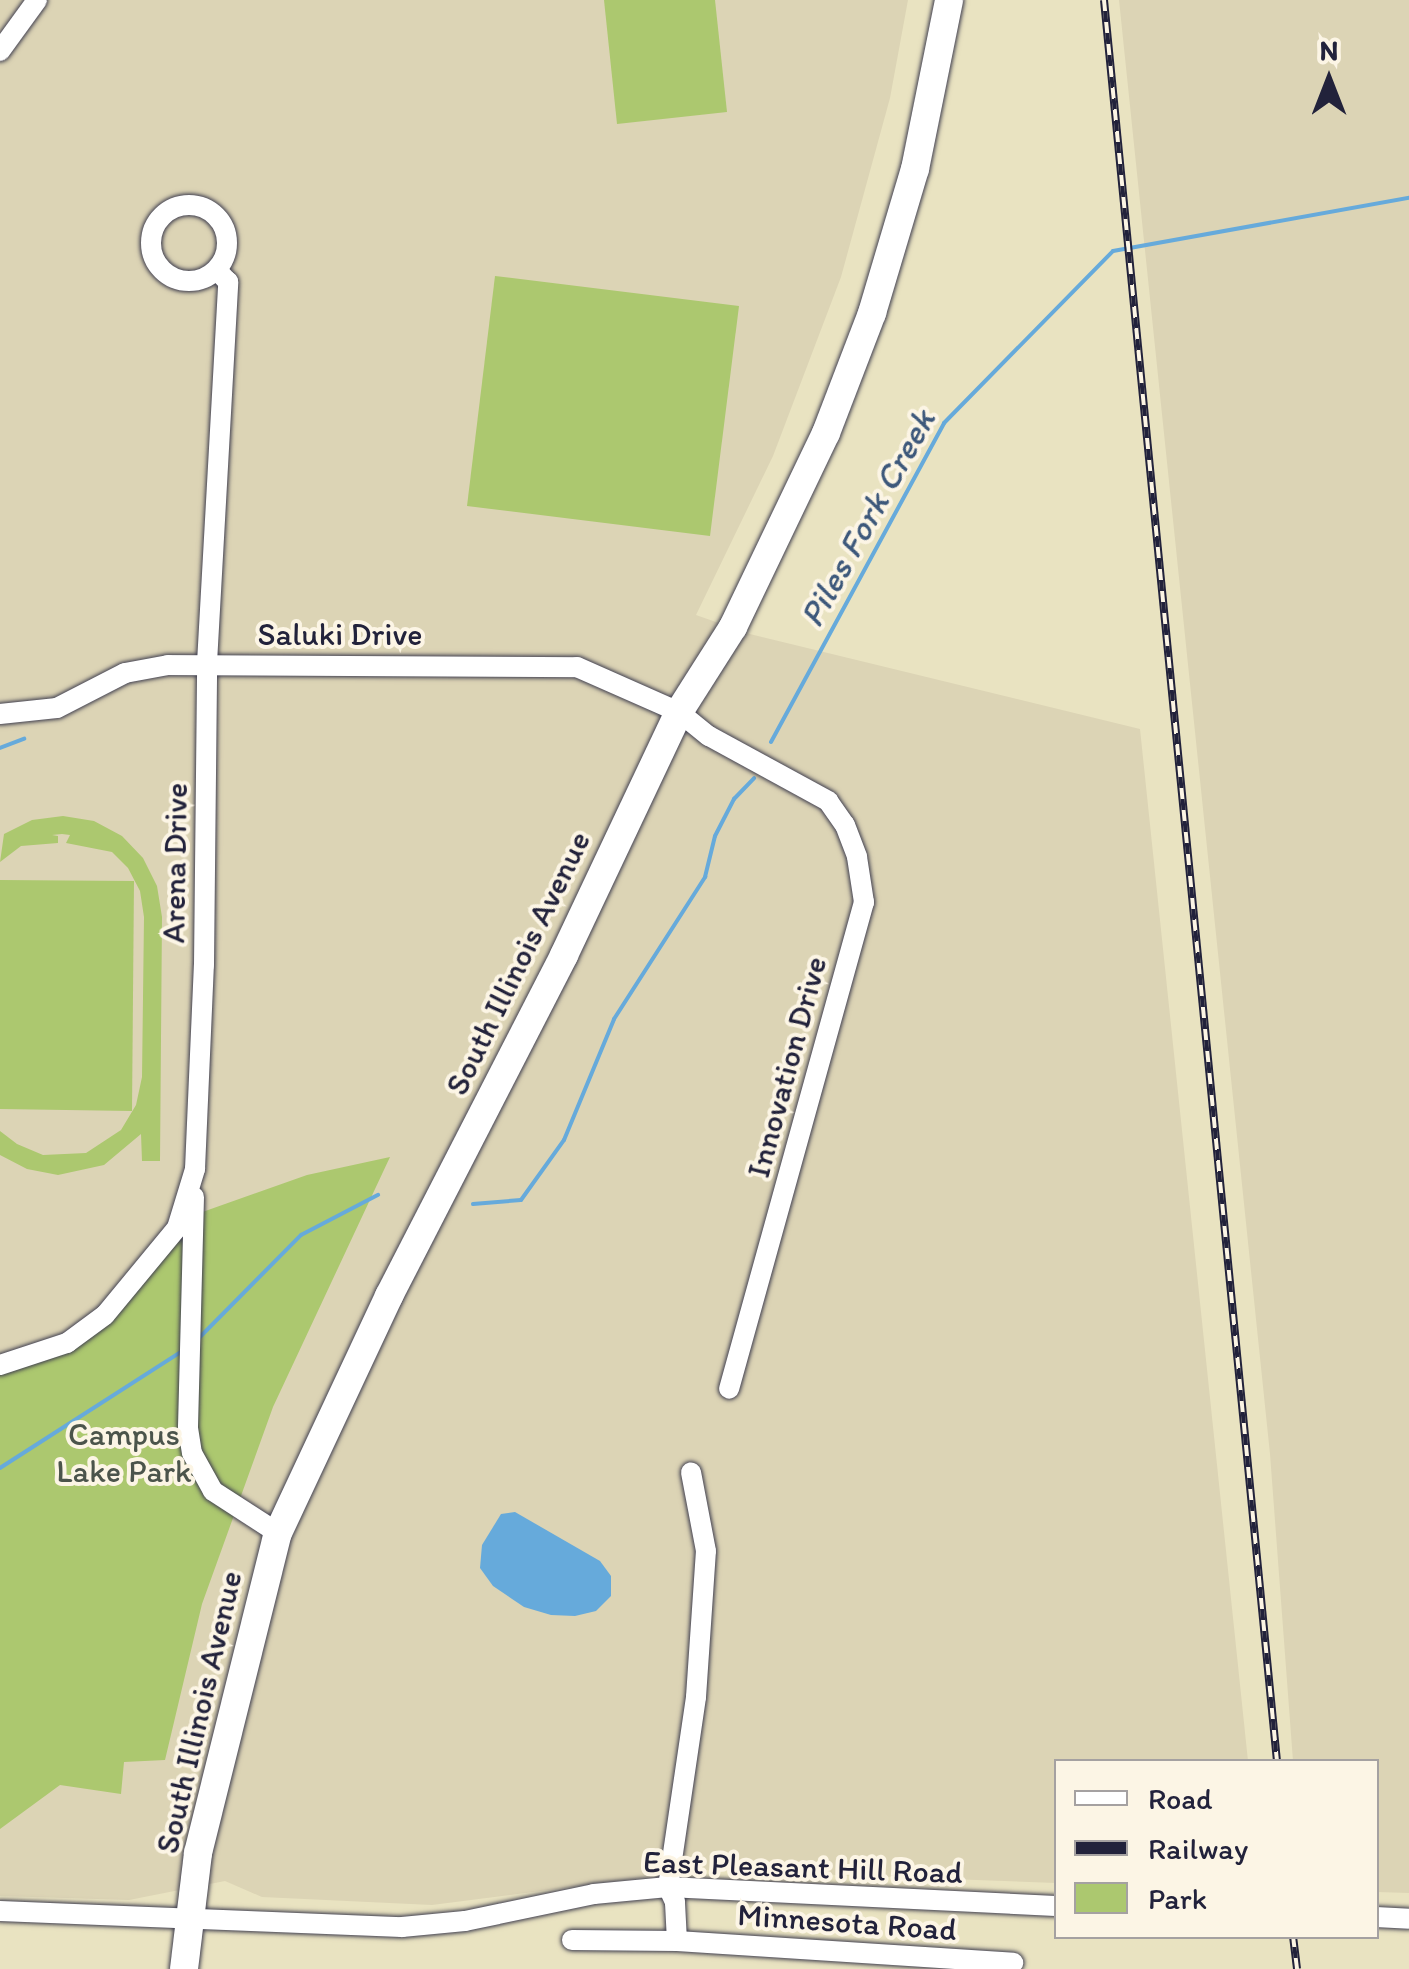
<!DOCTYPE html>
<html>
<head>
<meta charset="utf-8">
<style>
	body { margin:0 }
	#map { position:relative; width:1409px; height:1969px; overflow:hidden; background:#e9e3c1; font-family:Itim,sans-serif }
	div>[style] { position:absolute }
	.built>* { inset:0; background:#dcd4b5 }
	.green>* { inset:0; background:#acc86f }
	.water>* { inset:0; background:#66aadb }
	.stream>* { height:4px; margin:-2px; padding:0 2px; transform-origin:2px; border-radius:2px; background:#66aadb }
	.roads { filter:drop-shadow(0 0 2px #403f4f) drop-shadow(0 0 2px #403f4f) }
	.minor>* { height:20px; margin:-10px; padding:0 10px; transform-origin:10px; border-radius:10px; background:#fff }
	.minor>.ring { margin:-10px; padding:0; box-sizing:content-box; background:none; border:20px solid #fff; border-radius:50% }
	.highway>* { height:28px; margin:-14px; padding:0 14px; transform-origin:14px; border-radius:14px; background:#fff }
	.rail>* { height:8px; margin-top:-4px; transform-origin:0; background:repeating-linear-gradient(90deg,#fcf5e5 0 11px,#22223b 0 22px); box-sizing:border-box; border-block:2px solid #22223b }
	span { translate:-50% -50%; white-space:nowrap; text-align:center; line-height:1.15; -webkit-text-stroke:8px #fcf5e5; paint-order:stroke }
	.street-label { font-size:32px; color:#22223b }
	.park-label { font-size:32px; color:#4b544b }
	.water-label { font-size:35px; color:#3d587b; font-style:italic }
	.legend { position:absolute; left:1054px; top:1759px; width:325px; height:180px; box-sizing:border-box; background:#fcf5e5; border:2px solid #a5a1a1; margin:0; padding:12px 18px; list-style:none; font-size:30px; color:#22223b }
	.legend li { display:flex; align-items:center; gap:20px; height:50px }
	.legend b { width:50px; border:2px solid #a5a1a1 }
	.north { position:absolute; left:1279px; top:30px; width:100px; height:100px; -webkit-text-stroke:8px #fcf5e5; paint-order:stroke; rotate:0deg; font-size:28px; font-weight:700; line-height:40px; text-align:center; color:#22223b }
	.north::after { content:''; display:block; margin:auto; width:35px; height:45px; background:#22223b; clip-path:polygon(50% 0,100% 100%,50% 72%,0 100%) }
</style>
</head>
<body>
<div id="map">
	<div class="built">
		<i style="clip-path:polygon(0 0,908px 0,890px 98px,841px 277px,773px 456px,696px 615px,750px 634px,1140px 729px,1248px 1761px,1056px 1762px,1056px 1883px,702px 1870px,432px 1905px,262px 1897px,225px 1881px,129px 1900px,0 1896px)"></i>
		<i style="clip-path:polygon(1119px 0,1409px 0,1409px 1893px,1377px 1892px,1376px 1762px,1293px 1761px,1270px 1454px)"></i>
	</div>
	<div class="green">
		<i style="clip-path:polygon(604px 0,715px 0,727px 112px,617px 124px)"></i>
		<i style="clip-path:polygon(495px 276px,739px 306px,710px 536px,467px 506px)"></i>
		<i style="clip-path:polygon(63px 816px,94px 821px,122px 836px,143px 858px,157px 886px,162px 917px,160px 1161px,142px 1161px,141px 1134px,104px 1165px,58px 1175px,27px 1169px,0 1155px,0 1131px,17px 1144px,43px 1155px,86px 1153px,121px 1130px,136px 1105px,142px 1077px,144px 917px,140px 891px,128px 868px,112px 852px,66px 843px,70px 835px,62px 834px,52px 835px,58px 836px,58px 843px,21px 846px,0 862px,4px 834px,32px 820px)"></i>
		<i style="clip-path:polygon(0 880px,134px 881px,132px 1111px,0 1109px)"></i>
		<i style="clip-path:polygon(390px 1157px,273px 1407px,202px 1604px,165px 1760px,124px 1762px,121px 1794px,60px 1785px,0 1829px,0 1365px,67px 1343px,194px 1215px,307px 1175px)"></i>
	</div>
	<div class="water">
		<i style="clip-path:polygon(515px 1512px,600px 1561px,611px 1576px,611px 1596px,596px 1611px,575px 1616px,551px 1615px,524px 1607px,493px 1586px,480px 1568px,482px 1545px,501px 1514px)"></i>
	</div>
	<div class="stream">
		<i style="left:771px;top:742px;width:363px;rotate:-61.5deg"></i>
		<i style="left:944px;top:423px;width:241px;rotate:-45.5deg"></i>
		<i style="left:1113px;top:251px;width:301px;rotate:-10.2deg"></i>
		<i style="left:0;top:748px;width:26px;rotate:-21deg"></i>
		<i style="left:473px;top:1204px;width:48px;rotate:-4.8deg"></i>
		<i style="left:521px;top:1200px;width:74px;rotate:-54.4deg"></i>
		<i style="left:564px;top:1140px;width:131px;rotate:-67.5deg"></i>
		<i style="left:614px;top:1019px;width:169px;rotate:-57.3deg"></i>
		<i style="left:705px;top:877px;width:42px;rotate:-76.3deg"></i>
		<i style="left:715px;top:836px;width:42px;rotate:-62.8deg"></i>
		<i style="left:734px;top:799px;width:29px;rotate:-46deg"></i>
		<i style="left:197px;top:1340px;width:148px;rotate:-45.3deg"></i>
		<i style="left:301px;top:1235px;width:87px;rotate:-27.5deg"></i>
		<i style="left:0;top:1468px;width:215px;rotate:-32.7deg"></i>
	</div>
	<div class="roads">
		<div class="minor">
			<i style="left:0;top:51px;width:63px;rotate:-54deg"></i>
			<i class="ring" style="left:151px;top:205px;width:56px;height:56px"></i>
			<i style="left:0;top:714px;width:57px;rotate:-6deg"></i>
			<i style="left:57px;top:708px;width:76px;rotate:-27.2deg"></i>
			<i style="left:125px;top:673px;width:44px;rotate:-10.5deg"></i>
			<i style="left:168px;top:665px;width:409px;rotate:0.3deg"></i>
			<i style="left:577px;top:667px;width:111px;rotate:23.8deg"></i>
			<i style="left:679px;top:712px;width:38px;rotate:39deg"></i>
			<i style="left:709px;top:736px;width:136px;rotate:28.6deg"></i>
			<i style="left:828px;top:801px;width:29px;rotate:55deg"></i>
			<i style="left:845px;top:825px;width:34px;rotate:69deg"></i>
			<i style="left:857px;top:857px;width:46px;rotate:81.2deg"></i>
			<i style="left:864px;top:902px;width:505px;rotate:105.49deg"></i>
			<i style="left:194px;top:1197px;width:231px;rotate:91.5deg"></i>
			<i style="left:188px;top:1428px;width:25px;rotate:81deg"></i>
			<i style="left:192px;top:1453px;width:43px;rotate:61.1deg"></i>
			<i style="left:213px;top:1491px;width:77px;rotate:32.9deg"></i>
			<i style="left:0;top:1365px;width:71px;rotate:-18.2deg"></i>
			<i style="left:67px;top:1343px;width:47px;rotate:-36.4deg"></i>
			<i style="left:105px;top:1315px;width:113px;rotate:-50.4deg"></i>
			<i style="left:177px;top:1228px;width:62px;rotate:-73deg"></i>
			<i style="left:195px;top:1169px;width:204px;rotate:-87.5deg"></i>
			<i style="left:204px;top:965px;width:302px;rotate:-89.4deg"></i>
			<i style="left:207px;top:663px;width:382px;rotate:-86.8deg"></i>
			<i style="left:228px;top:282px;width:16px;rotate:-133deg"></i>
			<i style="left:0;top:1911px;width:402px;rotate:2.3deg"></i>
			<i style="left:402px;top:1927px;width:63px;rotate:-5.4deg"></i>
			<i style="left:465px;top:1921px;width:132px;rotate:-11.8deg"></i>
			<i style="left:594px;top:1894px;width:74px;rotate:-5.4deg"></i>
			<i style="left:668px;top:1887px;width:388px;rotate:2.8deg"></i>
			<i style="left:1376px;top:1917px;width:33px;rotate:3deg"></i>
			<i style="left:572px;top:1940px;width:105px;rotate:0.5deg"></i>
			<i style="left:677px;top:1941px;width:337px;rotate:3.7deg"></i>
			<i style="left:677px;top:1941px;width:39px;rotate:-93deg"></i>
			<i style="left:675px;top:1902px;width:17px;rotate:-115deg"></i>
			<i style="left:668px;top:1887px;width:192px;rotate:-81.6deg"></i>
			<i style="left:696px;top:1697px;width:146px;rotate:-86.1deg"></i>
			<i style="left:706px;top:1551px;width:80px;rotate:-100.8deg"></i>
		</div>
		<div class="highway">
			<i style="left:184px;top:1969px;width:117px;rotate:-83.1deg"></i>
			<i style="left:198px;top:1853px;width:330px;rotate:-76deg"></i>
			<i style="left:278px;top:1533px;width:262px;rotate:-64.9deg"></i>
			<i style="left:389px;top:1296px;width:383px;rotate:-62.8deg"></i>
			<i style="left:564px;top:955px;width:269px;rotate:-64.7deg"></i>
			<i style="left:679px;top:712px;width:101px;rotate:-57.6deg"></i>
			<i style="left:733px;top:627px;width:215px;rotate:-64.4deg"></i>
			<i style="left:826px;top:433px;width:129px;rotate:-69deg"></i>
			<i style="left:872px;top:313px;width:150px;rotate:-73.4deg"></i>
			<i style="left:915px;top:169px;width:172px;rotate:-78.6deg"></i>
		</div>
	</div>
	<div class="rail">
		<i style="left:1104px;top:0;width:1770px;rotate:84.39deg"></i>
		<i style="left:1293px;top:1936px;width:33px;rotate:83deg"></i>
	</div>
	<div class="street-label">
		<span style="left:340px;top:634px">Saluki Drive</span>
		<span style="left:175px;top:863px;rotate:-89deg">Arena Drive</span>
		<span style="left:518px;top:963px;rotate:-64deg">South Illinois Avenue</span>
		<span style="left:787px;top:1067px;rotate:-75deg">Innovation Drive</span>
		<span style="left:199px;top:1712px;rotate:-77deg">South Illinois Avenue</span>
		<span style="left:803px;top:1867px;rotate:2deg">East Pleasant Hill Road</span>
		<span style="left:847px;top:1922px;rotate:4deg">Minnesota Road</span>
	</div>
	<div class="park-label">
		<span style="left:124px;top:1453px">Campus<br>Lake Park</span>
	</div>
	<div class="water-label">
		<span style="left:867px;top:518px;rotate:-61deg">Piles Fork Creek</span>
	</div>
	<ul class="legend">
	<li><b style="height:12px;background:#fff"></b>Road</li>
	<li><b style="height:12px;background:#22223b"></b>Railway</li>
	<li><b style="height:28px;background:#acc86f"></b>Park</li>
	</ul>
	<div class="north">N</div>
</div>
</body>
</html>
